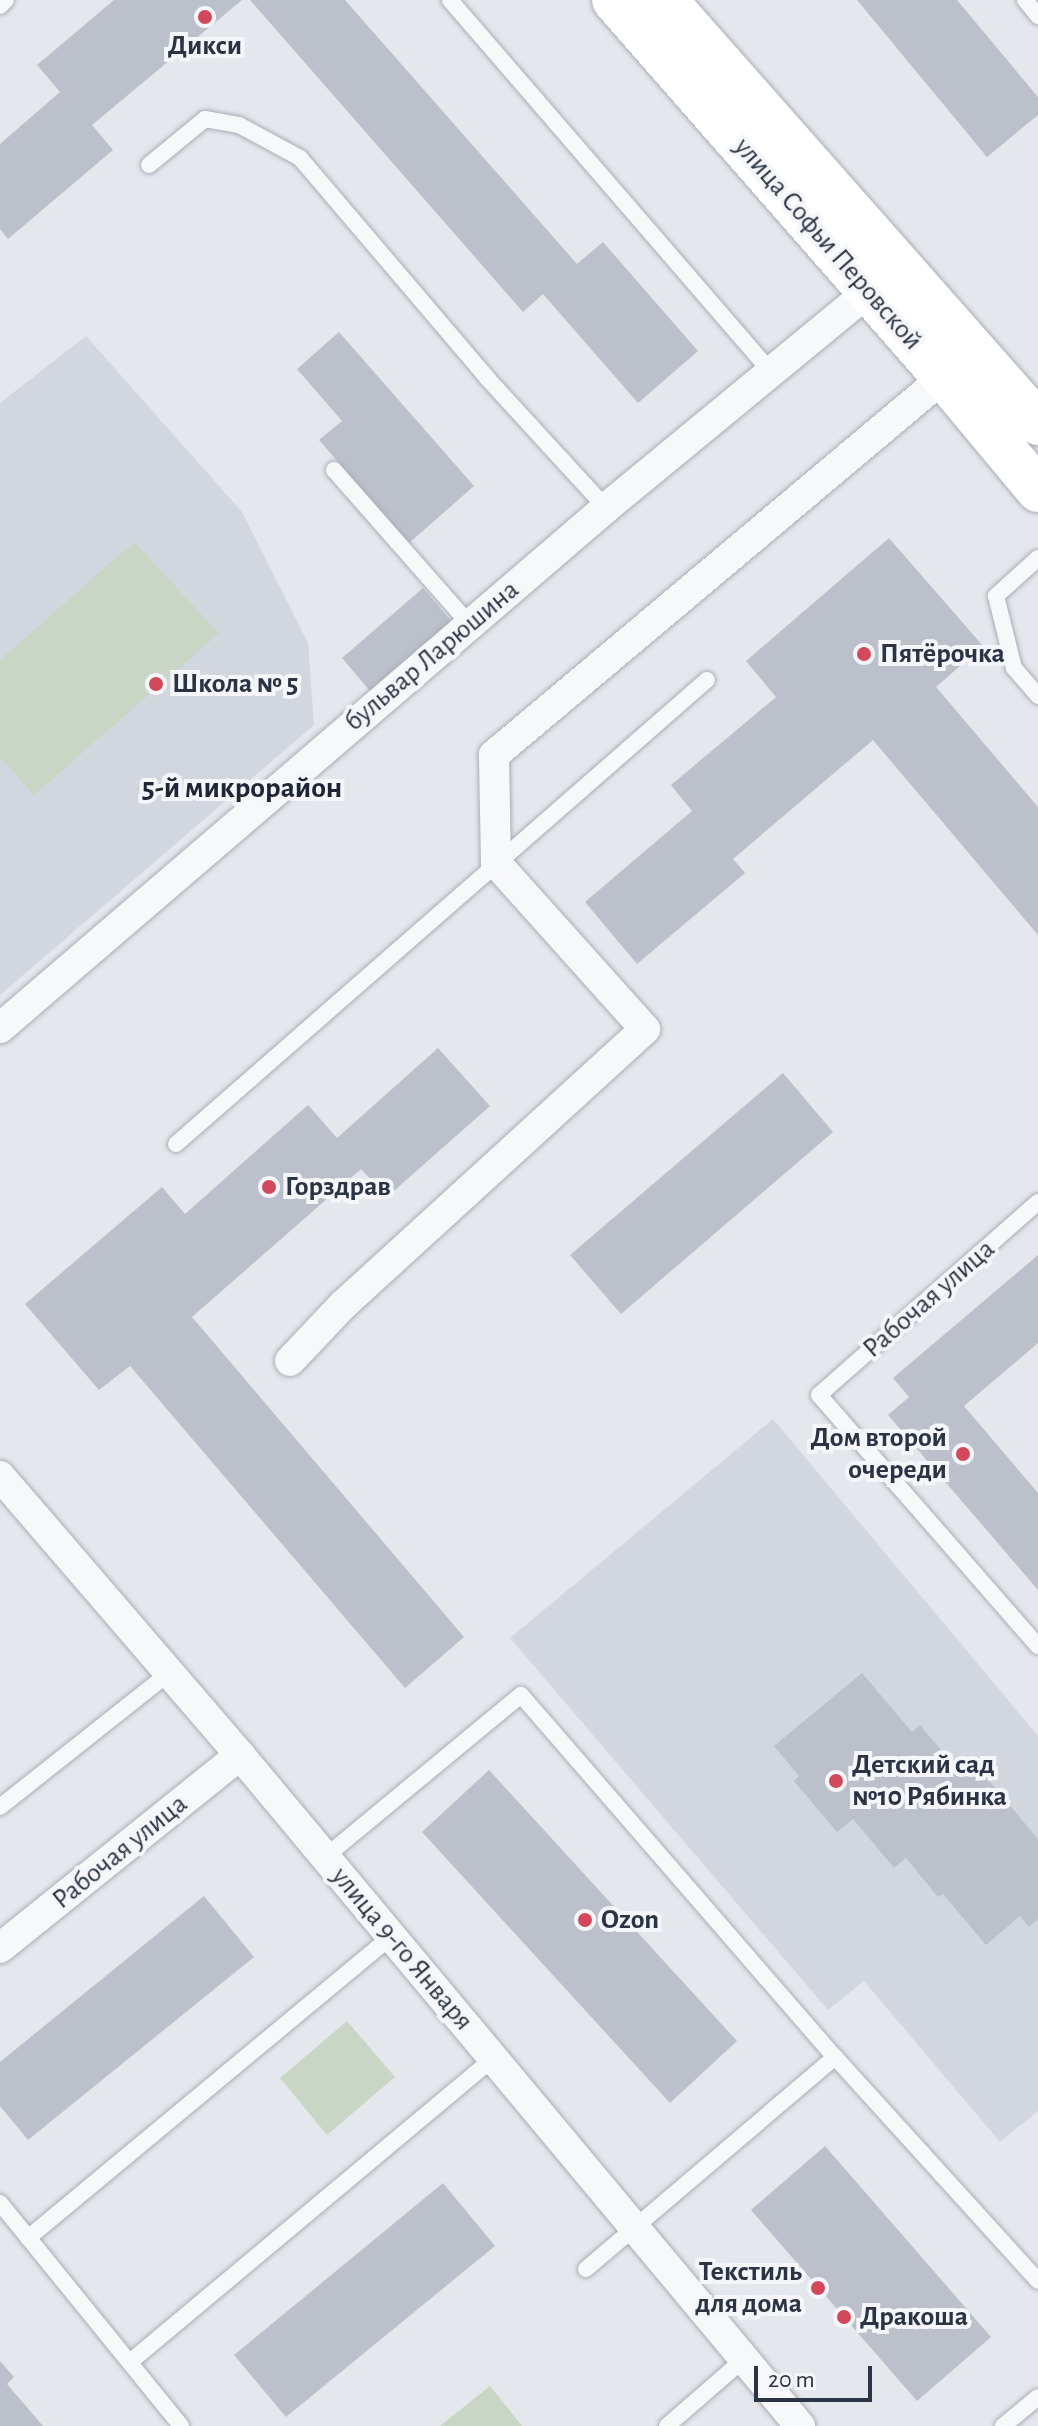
<!DOCTYPE html>
<html>
<head>
<meta charset="utf-8">
<style>
	body { margin:0 }
	#map { position:relative; width:1038px; height:2426px; overflow:hidden; background:#e4e7ec; font-family:"Alegreya Sans",sans-serif }
	div>[style] { position:absolute }
	.built>* { inset:0; background:#d2d6de }
	.green>* { inset:0; background:#c9d6c5 }
	.building>* { inset:0; background:#bbc0ca }
	.roads { filter:drop-shadow(0 0 2px #a9aeb7) drop-shadow(0 0 2px #a9aeb7) }
	.lane>* { height:16px; margin:-8px; padding:0 8px; transform-origin:8px; border-radius:8px; background:#f7f8fa }
	.street>* { height:30px; margin:-15px; padding:0 15px; transform-origin:15px; border-radius:15px; background:#f7f8fa }
	.secondary>* { height:44px; margin:-22px; padding:0 22px; transform-origin:22px; border-radius:22px; background:#fff }
	.dots>* { width:22px; height:22px; translate:-50% -50%; box-sizing:border-box; border:4px solid #f4f6f9; border-radius:50% }
	span { translate:-50% -50%; white-space:nowrap; text-align:center; line-height:1.15; -webkit-text-stroke:8px #f4f6f9; paint-order:stroke }
	.poi-label { font-size:28px; color:#2b3445; font-weight:700 }
	.left { translate:0 -50%; text-align:left }
	.right { translate:-100% -50%; text-align:right }
	.street-label { font-size:28px; color:#2b3445 }
	.neighbourhood-label { font-size:30px; color:#1d2536; font-weight:700 }
	.scale { position:absolute; left:754px; top:2366px; width:118px; height:36px; box-sizing:border-box; border:4px solid #2b3445; border-top:0; padding-left:10px; font-size:24px; line-height:28px; white-space:nowrap; color:#2b3445; -webkit-text-stroke:6px #f4f6f9; paint-order:stroke }
</style>
</head>
<body>
<div id="map">
	<div class="built">
		<i style="clip-path:polygon(86px 336px,242px 512px,308px 643px,314px 725px,0 995px,0 403px)"></i>
		<i style="clip-path:polygon(773px 1419px,1038px 1736px,1038px 2111px,1000px 2142px,864px 1981px,828px 2010px,510px 1638px)"></i>
	</div>
	<div class="green">
		<i style="clip-path:polygon(134px 542px,219px 633px,34px 795px,0 757px,0 660px)"></i>
		<i style="clip-path:polygon(347px 2021px,395px 2077px,327px 2135px,280px 2078px)"></i>
		<i style="clip-path:polygon(490px 2386px,522px 2426px,440px 2426px)"></i>
	</div>
	<div class="building">
		<i style="clip-path:polygon(114px 0,242px 0,92px 125px,113px 150px,8px 239px,0 229px,0 144px,60px 92px,37px 65px)"></i>
		<i style="clip-path:polygon(250px 0,345px 0,577px 264px,603px 242px,698px 351px,638px 403px,543px 294px,523px 312px)"></i>
		<i style="clip-path:polygon(857px 0,957px 0,1038px 97px,1038px 115px,987px 157px)"></i>
		<i style="clip-path:polygon(339px 332px,474px 486px,409px 543px,319px 440px,342px 421px,297px 369px)"></i>
		<i style="clip-path:polygon(889px 538px,983px 646px,936px 687px,1038px 807px,1038px 935px,873px 740px,733px 859px,745px 873px,637px 964px,585px 902px,692px 811px,671px 785px,776px 697px,746px 661px)"></i>
		<i style="clip-path:polygon(423px 588px,452px 622px,371px 692px,342px 658px)"></i>
		<i style="clip-path:polygon(438px 1048px,490px 1106px,387px 1197px,361px 1169px,192px 1317px,464px 1637px,405px 1688px,130px 1366px,99px 1390px,25px 1304px,162px 1187px,185px 1214px,308px 1105px,337px 1138px)"></i>
		<i style="clip-path:polygon(783px 1073px,833px 1132px,621px 1314px,570px 1255px)"></i>
		<i style="clip-path:polygon(1038px 1255px,1038px 1343px,964px 1406px,1038px 1493px,1038px 1590px,888px 1415px,909px 1397px,893px 1378px)"></i>
		<i style="clip-path:polygon(862px 1673px,912px 1732px,920px 1725px,956px 1768px,969px 1757px,1038px 1839px,1038px 1919px,1029px 1927px,1020px 1916px,986px 1945px,943px 1894px,938px 1897px,906px 1858px,894px 1868px,853px 1819px,837px 1832px,794px 1781px,799px 1776px,774px 1746px)"></i>
		<i style="clip-path:polygon(489px 1770px,737px 2041px,670px 2103px,422px 1832px)"></i>
		<i style="clip-path:polygon(204px 1896px,254px 1957px,28px 2140px,0 2106px,0 2062px)"></i>
		<i style="clip-path:polygon(825px 2146px,991px 2337px,917px 2401px,751px 2210px)"></i>
		<i style="clip-path:polygon(443px 2183px,495px 2246px,286px 2417px,234px 2355px)"></i>
		<i style="clip-path:polygon(0 2361px,14px 2377px,7px 2384px,43px 2426px,0 2426px)"></i>
	</div>
	<div class="roads">
		<div class="lane">
			<i style="left:450px;top:0;width:491px;rotate:49.2deg"></i>
			<i style="left:1025px;top:0;width:21px;rotate:51deg"></i>
			<i style="left:0;top:6px;width:8px;rotate:-45deg"></i>
			<i style="left:149px;top:165px;width:72px;rotate:-39.4deg"></i>
			<i style="left:205px;top:119px;width:35px;rotate:10deg"></i>
			<i style="left:239px;top:125px;width:69px;rotate:28.4deg"></i>
			<i style="left:300px;top:158px;width:289px;rotate:49.6deg"></i>
			<i style="left:487px;top:378px;width:176px;rotate:47.5deg"></i>
			<i style="left:334px;top:470px;width:206px;rotate:48.7deg"></i>
			<i style="left:1038px;top:558px;width:57px;rotate:137.9deg"></i>
			<i style="left:996px;top:596px;width:74px;rotate:76deg"></i>
			<i style="left:1014px;top:668px;width:37px;rotate:49deg"></i>
			<i style="left:176px;top:1144px;width:705px;rotate:-41.15deg"></i>
			<i style="left:1038px;top:1202px;width:292px;rotate:138.6deg"></i>
			<i style="left:819px;top:1395px;width:333px;rotate:48.9deg"></i>
			<i style="left:0;top:1807px;width:216px;rotate:-38.4deg"></i>
			<i style="left:325px;top:1857px;width:254px;rotate:-39.6deg"></i>
			<i style="left:521px;top:1695px;width:479px;rotate:49.1deg"></i>
			<i style="left:0;top:2203px;width:287px;rotate:50.9deg"></i>
			<i style="left:28px;top:2238px;width:472px;rotate:-39.7deg"></i>
			<i style="left:586px;top:2269px;width:327px;rotate:-40.4deg"></i>
			<i style="left:835px;top:2057px;width:302px;rotate:47.8deg"></i>
			<i style="left:130px;top:2362px;width:473px;rotate:-39.9deg"></i>
			<i style="left:667px;top:2426px;width:102px;rotate:-41deg"></i>
			<i style="left:1003px;top:2426px;width:45px;rotate:-39.6deg"></i>
		</div>
		<div class="street">
			<i style="left:0;top:1028px;width:799px;rotate:-40.63deg"></i>
			<i style="left:606px;top:508px;width:341px;rotate:-39.5deg"></i>
			<i style="left:290px;top:1361px;width:77px;rotate:-46.6deg"></i>
			<i style="left:343px;top:1305px;width:409px;rotate:-42.4deg"></i>
			<i style="left:645px;top:1029px;width:223px;rotate:-131.9deg"></i>
			<i style="left:496px;top:863px;width:108px;rotate:-91.1deg"></i>
			<i style="left:494px;top:755px;width:588px;rotate:-40.03deg"></i>
			<i style="left:0;top:1476px;width:368px;rotate:49.3deg"></i>
			<i style="left:240px;top:1755px;width:874px;rotate:50.15deg"></i>
			<i style="left:0;top:1948px;width:308px;rotate:-38.8deg"></i>
		</div>
		<div class="secondary">
			<i style="left:614px;top:0;width:501px;rotate:48.8deg"></i>
			<i style="left:944px;top:377px;width:147px;rotate:50.2deg"></i>
			<i style="left:665px;top:0;width:564px;rotate:48.59deg"></i>
		</div>
	</div>
	<div class="dots">
		<i style="left:205px;top:17px;background:#d1495b"></i>
		<i style="left:864px;top:654px;background:#d1495b"></i>
		<i style="left:156px;top:684px;background:#d1495b"></i>
		<i style="left:269px;top:1187px;background:#d1495b"></i>
		<i style="left:963px;top:1454px;background:#d1495b"></i>
		<i style="left:836px;top:1781px;background:#d1495b"></i>
		<i style="left:585px;top:1920px;background:#d1495b"></i>
		<i style="left:818px;top:2288px;background:#d1495b"></i>
		<i style="left:844px;top:2317px;background:#d1495b"></i>
	</div>
	<div class="poi-label">
		<span style="left:205px;top:46px">Дикси</span>
		<span class="left" style="left:880px;top:654px">Пятёрочка</span>
		<span class="left" style="left:172px;top:684px">Школа № 5</span>
		<span class="left" style="left:285px;top:1187px">Горздрав</span>
		<span class="right" style="left:947px;top:1454px">Дом второй<br>очереди</span>
		<span class="left" style="left:852px;top:1781px">Детский сад<br>№10 Рябинка</span>
		<span class="left" style="left:601px;top:1920px">Ozon</span>
		<span class="right" style="left:802px;top:2288px">Текстиль<br>для дома</span>
		<span class="left" style="left:860px;top:2317px">Дракоша</span>
	</div>
	<div class="street-label">
		<span style="left:828px;top:244px;rotate:49deg">улица Софьи Перовской</span>
		<span style="left:432px;top:656px;rotate:-40deg">бульвар Ларюшина</span>
		<span style="left:929px;top:1299px;rotate:-41deg">Рабочая улица</span>
		<span style="left:120px;top:1852px;rotate:-39deg">Рабочая улица</span>
		<span style="left:402px;top:1949px;rotate:50deg">улица 9-го Января</span>
	</div>
	<div class="neighbourhood-label">
		<span style="left:242px;top:788px">5-й микрорайон</span>
	</div>
	<div class="scale">20 m</div>
</div>
</body>
</html>
